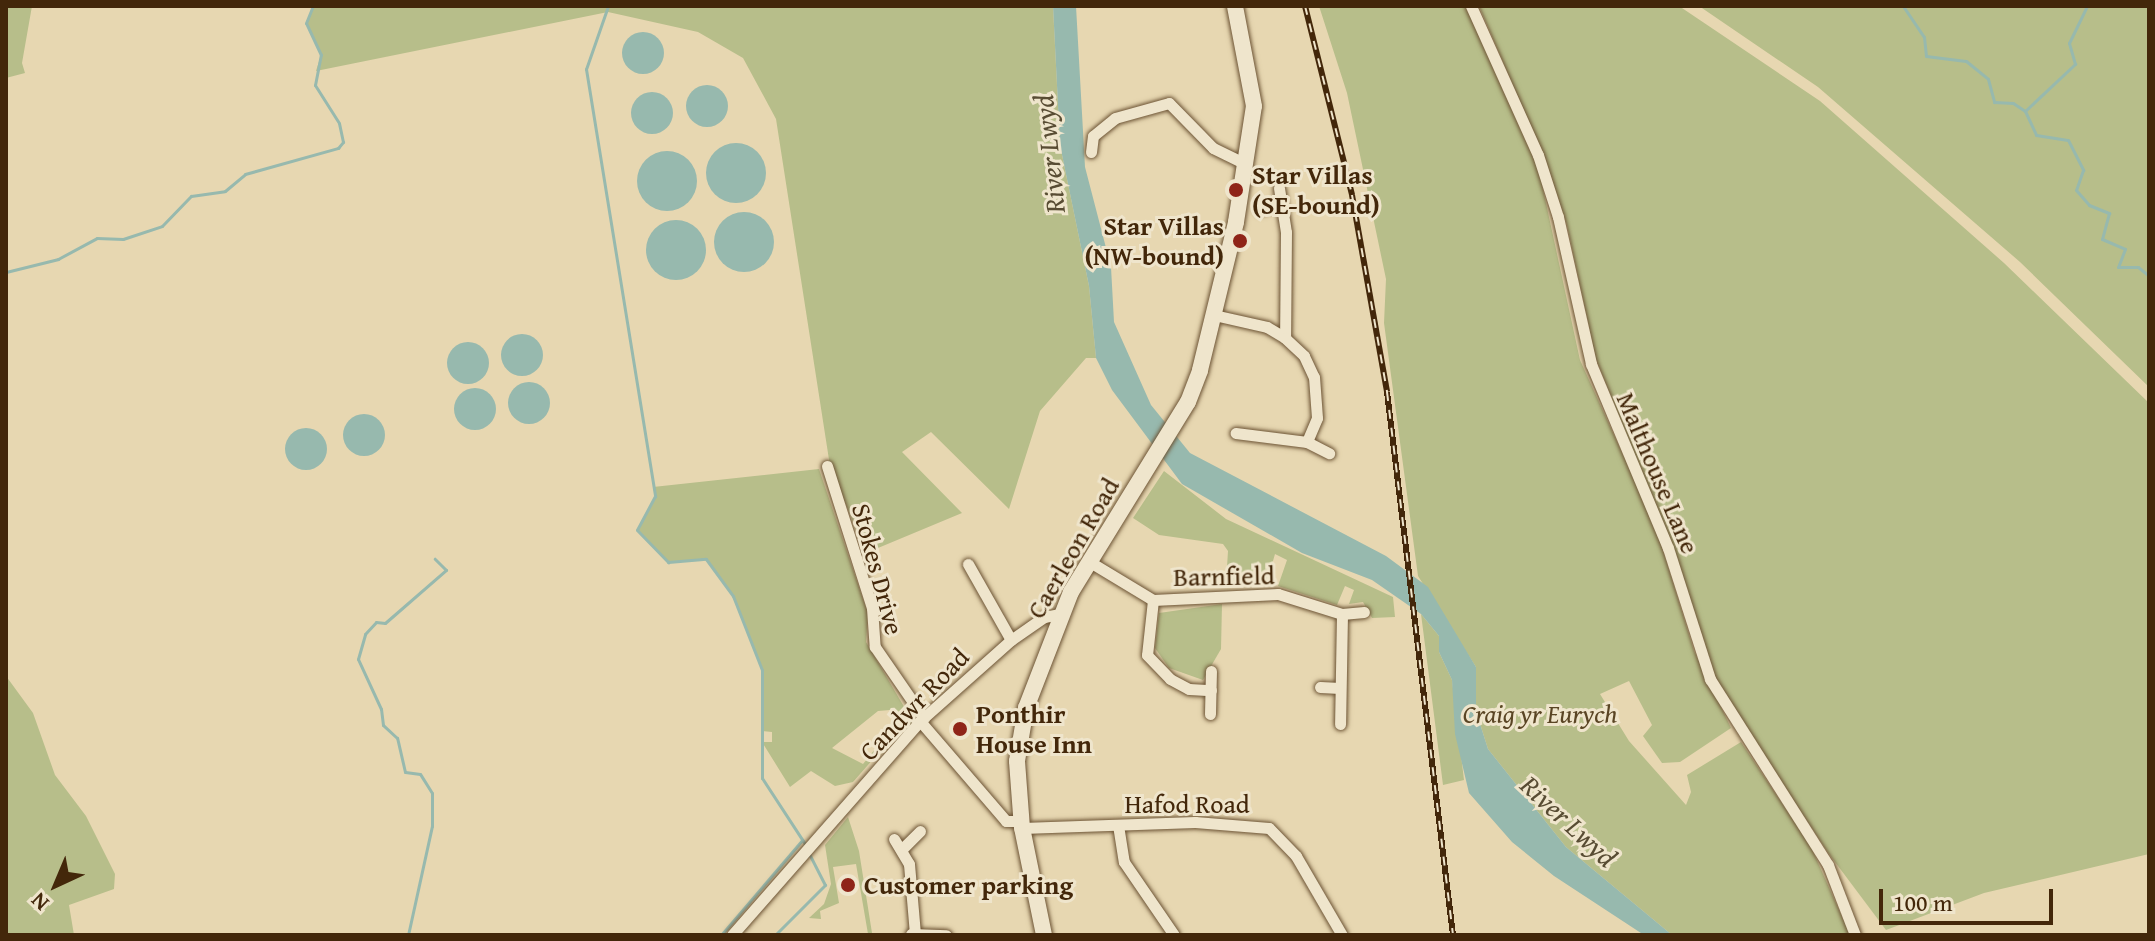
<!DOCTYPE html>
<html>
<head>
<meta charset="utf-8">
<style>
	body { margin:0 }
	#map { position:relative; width:2155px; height:941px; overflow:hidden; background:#e7d7b1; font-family:"Gentium Book Plus",serif }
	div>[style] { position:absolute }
	.green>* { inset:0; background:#b7be8a }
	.water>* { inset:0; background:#97b9ae }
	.round { border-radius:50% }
	.stream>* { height:3px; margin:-1.5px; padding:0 1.5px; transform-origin:1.5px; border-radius:1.5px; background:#97b9ae }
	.roads { filter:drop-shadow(0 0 2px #6c5334) drop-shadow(0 0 2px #6c5334) }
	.minor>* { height:11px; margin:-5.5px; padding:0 5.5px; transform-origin:5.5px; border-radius:5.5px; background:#efe5cc }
	.secondary>* { height:16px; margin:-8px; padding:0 8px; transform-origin:8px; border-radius:8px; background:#efe5cc }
	.rail>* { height:6px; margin-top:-3px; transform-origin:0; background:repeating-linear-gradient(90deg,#efe5cc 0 9px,#43270a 0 18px); box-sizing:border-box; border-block:2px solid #43270a }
	.dots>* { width:22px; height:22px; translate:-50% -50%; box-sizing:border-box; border:4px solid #efe5cc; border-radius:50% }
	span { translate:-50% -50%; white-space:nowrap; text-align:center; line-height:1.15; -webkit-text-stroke:6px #efe5cc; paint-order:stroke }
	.poi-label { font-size:26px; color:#43270a; font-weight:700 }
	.left { translate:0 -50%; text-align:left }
	.right { translate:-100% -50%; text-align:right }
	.street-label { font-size:26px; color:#43270a }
	.park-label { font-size:26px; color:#5a4524; font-style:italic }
	.water-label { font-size:28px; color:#584c33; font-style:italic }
	.frame { position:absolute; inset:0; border:8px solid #43270a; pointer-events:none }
	.north { position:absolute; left:16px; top:845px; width:80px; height:80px; -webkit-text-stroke:6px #efe5cc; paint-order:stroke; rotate:224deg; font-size:22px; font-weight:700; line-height:32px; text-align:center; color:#43270a }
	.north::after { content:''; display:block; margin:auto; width:28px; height:36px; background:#43270a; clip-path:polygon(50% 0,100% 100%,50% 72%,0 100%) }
	.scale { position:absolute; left:1879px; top:889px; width:174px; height:36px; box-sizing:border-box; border:4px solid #43270a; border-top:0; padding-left:10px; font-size:24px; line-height:28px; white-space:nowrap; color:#43270a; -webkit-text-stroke:6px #efe5cc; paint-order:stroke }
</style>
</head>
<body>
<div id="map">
	<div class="green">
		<i style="clip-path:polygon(6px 6px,32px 6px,22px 63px,25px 73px,6px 78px)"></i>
		<i style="clip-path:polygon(313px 6px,1053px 6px,1060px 145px,1089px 286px,1096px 358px,1086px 358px,1040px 411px,1009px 509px,931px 432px,902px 452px,962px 513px,866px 553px,830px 466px,776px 119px,743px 58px,698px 32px,608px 12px,316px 71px,321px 55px,306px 23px)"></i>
		<i style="clip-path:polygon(1319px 6px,1465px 6px,1539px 171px,1580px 360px,1656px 528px,1694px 651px,1731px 728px,1680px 762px,1662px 763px,1643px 736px,1652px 725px,1629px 681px,1600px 694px,1629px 741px,1686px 805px,1691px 792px,1687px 775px,1741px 742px,1811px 847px,1850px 935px,1672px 935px,1566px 847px,1488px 749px,1476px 711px,1476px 667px,1418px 576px,1384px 323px,1386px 279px,1347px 93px)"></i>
		<i style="clip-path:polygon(1479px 6px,1679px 6px,1820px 101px,2004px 263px,2149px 403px,2149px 854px,1984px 893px,1886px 930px,1829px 854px,1727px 700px,1711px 668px,1677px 560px,1596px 359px,1567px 225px,1546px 162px)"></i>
		<i style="clip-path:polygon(1699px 6px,2149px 6px,2149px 387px,2020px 262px,1818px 87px)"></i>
		<i style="clip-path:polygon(819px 469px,868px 614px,866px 642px,913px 722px,907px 728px,890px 710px,878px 711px,832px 748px,863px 764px,880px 743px,889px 741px,853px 782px,835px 786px,811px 771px,790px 787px,762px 742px,772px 742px,772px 732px,762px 731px,762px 670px,733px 596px,706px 560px,668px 562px,637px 530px,655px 496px,653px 487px)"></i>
		<i style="clip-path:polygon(1164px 471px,1226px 519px,1393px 597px,1395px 617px,1372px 618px,1363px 602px,1349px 604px,1354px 590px,1345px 586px,1337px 605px,1278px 586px,1287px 560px,1275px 554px,1266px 585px,1226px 583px,1228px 551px,1223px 544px,1159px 535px,1133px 518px)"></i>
		<i style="clip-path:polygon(1222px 604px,1221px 649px,1203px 680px,1169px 668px,1155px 648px,1159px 613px)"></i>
		<i style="clip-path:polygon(1421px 614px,1439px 636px,1439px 652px,1452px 680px,1464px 780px,1443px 785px)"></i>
		<i style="clip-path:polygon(6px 676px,33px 713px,55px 775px,86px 816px,115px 874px,114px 889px,69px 905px,74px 935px,6px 935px)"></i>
		<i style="clip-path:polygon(848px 817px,859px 851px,872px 933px,868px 934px,856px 864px,833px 867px,839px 903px,820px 911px,821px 919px,809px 918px,824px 904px,831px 884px,825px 845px)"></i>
	</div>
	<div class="water">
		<i style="clip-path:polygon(1053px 6px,1076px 6px,1085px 167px,1111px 267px,1114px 322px,1151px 405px,1190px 453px,1386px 556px,1428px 587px,1476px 667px,1476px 711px,1488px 749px,1566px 847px,1672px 935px,1644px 935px,1554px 876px,1512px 842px,1469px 793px,1455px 734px,1452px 680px,1439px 652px,1439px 636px,1421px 614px,1372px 580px,1302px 553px,1182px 484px,1112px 390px,1096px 358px,1089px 286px,1060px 145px)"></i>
		<i class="round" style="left:622px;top:32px;width:42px;height:42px"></i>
		<i class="round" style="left:686px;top:85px;width:42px;height:42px"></i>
		<i class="round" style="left:631px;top:92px;width:42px;height:42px"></i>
		<i class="round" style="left:706px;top:143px;width:60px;height:60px"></i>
		<i class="round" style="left:637px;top:151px;width:60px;height:60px"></i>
		<i class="round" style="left:714px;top:212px;width:60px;height:60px"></i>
		<i class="round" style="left:646px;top:220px;width:60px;height:60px"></i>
		<i class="round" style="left:501px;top:334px;width:42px;height:42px"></i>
		<i class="round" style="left:447px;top:342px;width:42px;height:42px"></i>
		<i class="round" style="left:508px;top:382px;width:42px;height:42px"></i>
		<i class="round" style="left:454px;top:388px;width:42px;height:42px"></i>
		<i class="round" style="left:343px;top:414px;width:42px;height:42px"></i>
		<i class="round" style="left:285px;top:428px;width:42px;height:42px"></i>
	</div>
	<div class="stream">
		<i style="left:608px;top:6px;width:67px;rotate:109.2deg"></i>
		<i style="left:586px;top:69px;width:433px;rotate:80.8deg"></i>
		<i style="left:655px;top:496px;width:38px;rotate:118deg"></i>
		<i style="left:637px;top:530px;width:45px;rotate:45.9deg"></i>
		<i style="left:668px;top:562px;width:38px;rotate:-5deg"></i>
		<i style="left:706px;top:559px;width:46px;rotate:53.9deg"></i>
		<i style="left:733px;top:596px;width:79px;rotate:68.6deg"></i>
		<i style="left:762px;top:670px;width:108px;rotate:90deg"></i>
		<i style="left:762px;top:778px;width:79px;rotate:56.9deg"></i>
		<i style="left:1903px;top:6px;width:37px;rotate:56deg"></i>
		<i style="left:1924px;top:37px;width:19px;rotate:84deg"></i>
		<i style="left:1926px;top:56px;width:40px;rotate:7.1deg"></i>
		<i style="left:1966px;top:61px;width:28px;rotate:39deg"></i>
		<i style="left:1988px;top:79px;width:24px;rotate:75deg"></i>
		<i style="left:1994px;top:102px;width:19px;rotate:3deg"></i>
		<i style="left:2013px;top:103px;width:14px;rotate:34deg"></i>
		<i style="left:2025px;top:111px;width:26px;rotate:65deg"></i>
		<i style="left:2036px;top:135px;width:32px;rotate:9deg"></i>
		<i style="left:2068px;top:140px;width:34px;rotate:63deg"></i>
		<i style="left:2083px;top:170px;width:21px;rotate:109deg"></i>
		<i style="left:2076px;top:190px;width:20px;rotate:49deg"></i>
		<i style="left:2089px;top:205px;width:22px;rotate:22deg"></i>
		<i style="left:2109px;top:213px;width:27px;rotate:105deg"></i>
		<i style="left:2102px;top:239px;width:25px;rotate:23deg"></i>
		<i style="left:2125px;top:249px;width:19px;rotate:111deg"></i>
		<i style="left:2118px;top:267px;width:20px"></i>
		<i style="left:2138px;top:267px;width:14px;rotate:39deg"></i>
		<i style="left:2025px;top:111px;width:69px;rotate:-43.2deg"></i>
		<i style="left:2075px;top:64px;width:22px;rotate:-106deg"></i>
		<i style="left:2069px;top:43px;width:41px;rotate:-64.1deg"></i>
		<i style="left:6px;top:272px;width:54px;rotate:-14deg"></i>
		<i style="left:58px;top:259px;width:44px;rotate:-28.3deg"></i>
		<i style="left:97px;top:238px;width:26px;rotate:2deg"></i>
		<i style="left:123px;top:239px;width:41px;rotate:-18.4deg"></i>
		<i style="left:162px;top:226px;width:42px;rotate:-46deg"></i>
		<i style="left:191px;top:196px;width:34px;rotate:-8deg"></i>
		<i style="left:225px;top:191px;width:26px;rotate:-40deg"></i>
		<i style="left:245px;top:174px;width:97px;rotate:-15.6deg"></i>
		<i style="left:338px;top:148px;width:8px;rotate:-50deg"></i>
		<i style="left:343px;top:142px;width:19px;rotate:-102deg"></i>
		<i style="left:339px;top:123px;width:45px;rotate:-122.3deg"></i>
		<i style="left:315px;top:85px;width:31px;rotate:-79deg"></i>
		<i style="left:321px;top:55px;width:35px;rotate:-115deg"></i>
		<i style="left:306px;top:23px;width:18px;rotate:-68deg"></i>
		<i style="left:408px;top:935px;width:112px;rotate:-77.6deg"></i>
		<i style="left:432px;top:826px;width:33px;rotate:-90deg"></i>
		<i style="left:432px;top:793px;width:22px;rotate:-122deg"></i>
		<i style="left:420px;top:774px;width:15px;rotate:-172deg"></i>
		<i style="left:405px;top:772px;width:35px;rotate:-103deg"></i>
		<i style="left:397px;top:738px;width:19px;rotate:-137deg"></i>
		<i style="left:383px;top:725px;width:16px;rotate:-97deg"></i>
		<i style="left:381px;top:709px;width:55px;rotate:-114.7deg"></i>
		<i style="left:358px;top:659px;width:26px;rotate:-74deg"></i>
		<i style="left:365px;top:634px;width:16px;rotate:-47deg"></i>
		<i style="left:376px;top:622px;width:9px;rotate:6deg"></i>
		<i style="left:385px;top:623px;width:81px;rotate:-41deg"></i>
		<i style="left:446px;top:570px;width:16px;rotate:-135deg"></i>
		<i style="left:721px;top:935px;width:125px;rotate:-49.5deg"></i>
		<i style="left:775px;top:935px;width:71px;rotate:-45deg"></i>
		<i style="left:825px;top:885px;width:38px;rotate:-117deg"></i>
	</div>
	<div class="roads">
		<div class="minor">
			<i style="left:1471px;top:6px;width:163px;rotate:65.8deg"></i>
			<i style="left:1538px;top:155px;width:65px;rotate:72.1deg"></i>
			<i style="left:1558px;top:217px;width:151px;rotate:77.3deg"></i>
			<i style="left:1591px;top:364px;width:199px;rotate:67.3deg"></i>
			<i style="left:1668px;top:548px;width:138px;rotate:72.2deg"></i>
			<i style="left:1710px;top:679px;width:220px;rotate:57.6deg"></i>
			<i style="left:1828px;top:865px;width:75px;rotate:68.9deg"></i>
			<i style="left:1091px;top:152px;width:16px;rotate:-83deg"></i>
			<i style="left:1093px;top:136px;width:28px;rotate:-39deg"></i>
			<i style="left:1115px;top:118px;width:56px;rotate:-15.5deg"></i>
			<i style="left:1169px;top:103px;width:63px;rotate:45.6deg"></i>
			<i style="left:1213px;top:148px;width:37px;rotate:26deg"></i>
			<i style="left:1279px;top:188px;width:45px;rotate:81deg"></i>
			<i style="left:1286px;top:232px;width:106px;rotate:90.5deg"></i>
			<i style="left:1260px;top:209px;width:21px;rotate:-17deg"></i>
			<i style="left:1214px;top:315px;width:54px;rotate:12.8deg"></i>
			<i style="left:1267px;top:327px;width:21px;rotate:31deg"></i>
			<i style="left:1285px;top:338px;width:26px;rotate:43deg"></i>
			<i style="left:1304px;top:356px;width:23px;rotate:65deg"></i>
			<i style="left:1314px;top:377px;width:41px;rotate:85.8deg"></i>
			<i style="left:1317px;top:418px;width:26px;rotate:113deg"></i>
			<i style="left:1307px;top:442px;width:72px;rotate:-172.8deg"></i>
			<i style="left:1307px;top:442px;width:25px;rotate:27deg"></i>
			<i style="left:827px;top:466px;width:149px;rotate:72.4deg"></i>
			<i style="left:872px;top:608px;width:39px;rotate:86deg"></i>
			<i style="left:875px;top:647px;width:86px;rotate:55.4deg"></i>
			<i style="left:1090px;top:562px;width:74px;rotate:31.1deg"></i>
			<i style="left:1153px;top:600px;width:125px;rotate:-2.7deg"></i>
			<i style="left:1278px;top:594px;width:67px;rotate:17.4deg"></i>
			<i style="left:1342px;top:614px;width:110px;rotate:91deg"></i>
			<i style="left:968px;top:564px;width:87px;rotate:60.5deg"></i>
			<i style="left:1153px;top:600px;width:55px;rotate:96.2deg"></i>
			<i style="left:1147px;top:655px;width:33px;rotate:46deg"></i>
			<i style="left:1170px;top:679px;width:21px;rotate:28deg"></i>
			<i style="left:1189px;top:689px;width:22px;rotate:3deg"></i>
			<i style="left:1342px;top:614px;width:22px;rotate:-5deg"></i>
			<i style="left:1320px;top:687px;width:20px;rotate:3deg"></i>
			<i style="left:1210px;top:714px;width:43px;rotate:-88.7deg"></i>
			<i style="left:920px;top:721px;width:132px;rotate:49.3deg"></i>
			<i style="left:1006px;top:821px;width:16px"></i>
			<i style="left:1118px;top:825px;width:37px;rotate:81deg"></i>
			<i style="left:1124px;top:862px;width:88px;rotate:55.6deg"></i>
			<i style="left:1022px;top:828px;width:173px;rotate:-2deg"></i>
			<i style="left:1195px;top:822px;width:74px;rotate:4.6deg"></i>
			<i style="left:1269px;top:828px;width:39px;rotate:46deg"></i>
			<i style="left:1296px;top:856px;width:91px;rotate:59.8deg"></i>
			<i style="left:894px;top:839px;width:29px;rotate:59deg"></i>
			<i style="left:909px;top:864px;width:70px;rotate:85.1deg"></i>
			<i style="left:903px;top:848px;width:24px;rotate:-45deg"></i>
			<i style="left:911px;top:934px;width:35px;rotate:2deg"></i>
			<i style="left:732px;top:935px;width:285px;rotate:-48.7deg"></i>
			<i style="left:920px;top:721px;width:122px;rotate:-41.7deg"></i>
			<i style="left:1011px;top:640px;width:40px;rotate:-34.9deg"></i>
			<i style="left:1044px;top:617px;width:15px;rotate:-11deg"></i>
		</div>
		<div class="secondary">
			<i style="left:1044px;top:935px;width:109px;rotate:-101.6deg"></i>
			<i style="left:1022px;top:828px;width:67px;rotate:-94.3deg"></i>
			<i style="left:1017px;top:761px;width:54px;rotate:-80.4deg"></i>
			<i style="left:1026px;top:708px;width:124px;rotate:-68.8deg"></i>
			<i style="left:1071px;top:592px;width:223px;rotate:-58.4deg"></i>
			<i style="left:1188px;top:402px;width:34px;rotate:-69deg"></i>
			<i style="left:1200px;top:370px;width:152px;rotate:-76.3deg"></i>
			<i style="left:1236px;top:222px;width:117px;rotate:-81.2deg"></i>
			<i style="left:1254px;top:106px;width:102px;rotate:-100.8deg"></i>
		</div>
	</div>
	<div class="rail">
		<i style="left:1305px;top:6px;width:195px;rotate:76deg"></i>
		<i style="left:1352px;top:195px;width:200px;rotate:79.9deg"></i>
		<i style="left:1387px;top:392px;width:547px;rotate:83.07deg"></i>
	</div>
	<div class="dots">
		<i style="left:1236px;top:190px;background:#8f2418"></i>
		<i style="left:1240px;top:241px;background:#8f2418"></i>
		<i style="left:960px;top:729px;background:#8f2418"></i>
		<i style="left:848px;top:885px;background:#8f2418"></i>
	</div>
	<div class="poi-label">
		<span class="left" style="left:1252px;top:190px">Star Villas<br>(SE-bound)</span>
		<span class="right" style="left:1224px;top:241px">Star Villas<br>(NW-bound)</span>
		<span class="left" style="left:976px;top:729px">Ponthir<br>House Inn</span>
		<span class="left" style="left:864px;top:885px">Customer parking</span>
	</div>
	<div class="street-label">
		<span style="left:1658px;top:473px;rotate:67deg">Malthouse Lane</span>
		<span style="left:1073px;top:548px;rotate:-60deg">Caerleon Road</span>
		<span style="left:878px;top:569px;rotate:75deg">Stokes Drive</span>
		<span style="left:1224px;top:576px;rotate:-1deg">Barnfield</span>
		<span style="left:914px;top:704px;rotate:-46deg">Candwr Road</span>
		<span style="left:1187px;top:804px">Hafod Road</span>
	</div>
	<div class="park-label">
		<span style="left:1540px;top:714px">Craig yr Eurych</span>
	</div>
	<div class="water-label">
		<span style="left:1049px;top:154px;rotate:-96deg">River Lwyd</span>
		<span style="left:1569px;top:821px;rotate:43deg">River Lwyd</span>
	</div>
	<div class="frame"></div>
	<div class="north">N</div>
	<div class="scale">100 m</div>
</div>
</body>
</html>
